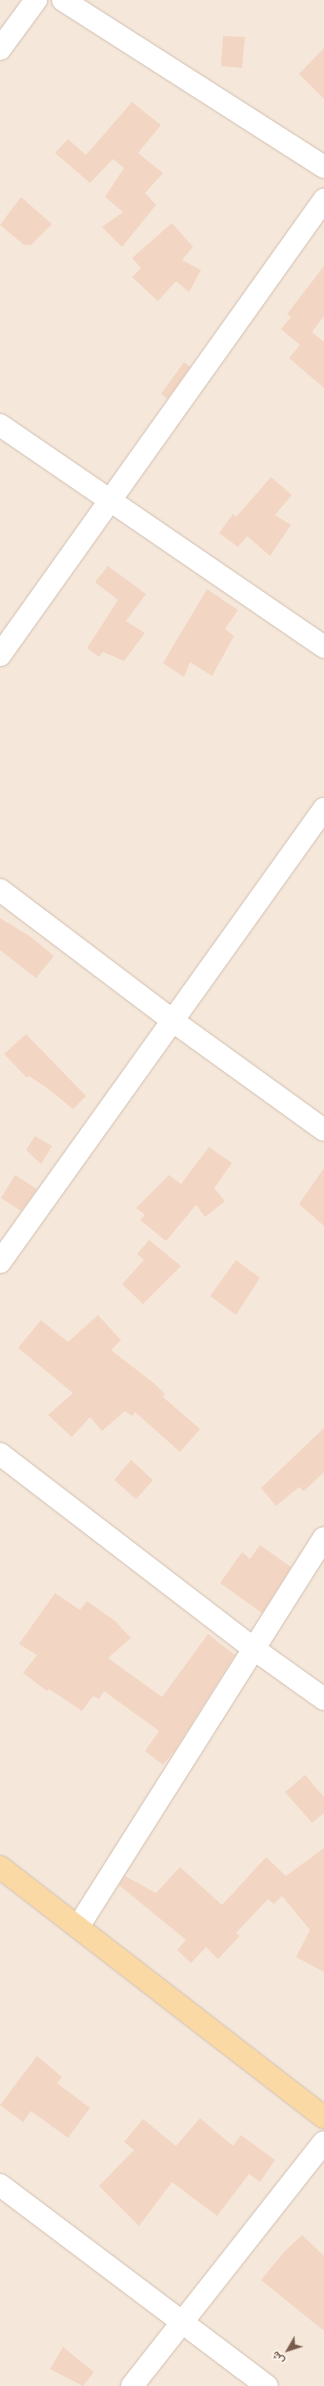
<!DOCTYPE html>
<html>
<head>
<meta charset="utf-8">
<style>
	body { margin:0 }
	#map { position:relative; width:324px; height:2386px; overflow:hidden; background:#fdf6ec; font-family:Roboto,Vazirmatn,sans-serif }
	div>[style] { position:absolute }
	.residential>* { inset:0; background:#f5e8da }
	.building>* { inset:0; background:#f3d5c3 }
	.roads { filter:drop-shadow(0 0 1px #d1beb0) drop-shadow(0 0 1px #d1beb0) }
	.minor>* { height:22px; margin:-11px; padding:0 11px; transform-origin:11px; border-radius:11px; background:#fff }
	.major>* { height:22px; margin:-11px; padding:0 11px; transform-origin:11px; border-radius:11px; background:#fbd9a5 }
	span { translate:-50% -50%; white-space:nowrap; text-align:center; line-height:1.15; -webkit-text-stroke:4px #fffaf3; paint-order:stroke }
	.north { position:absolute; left:268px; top:2330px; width:40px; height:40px; -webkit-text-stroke:3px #fffaf3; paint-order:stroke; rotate:231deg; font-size:11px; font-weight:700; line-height:16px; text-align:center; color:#7a5c4d }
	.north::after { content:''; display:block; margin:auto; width:14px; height:18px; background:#7a5c4d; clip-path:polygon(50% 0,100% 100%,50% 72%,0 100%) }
</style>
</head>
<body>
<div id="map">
	<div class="residential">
		<i style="clip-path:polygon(0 0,324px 0,324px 2386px,0 2386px)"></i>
	</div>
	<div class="building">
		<i style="clip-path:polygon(223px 36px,245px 37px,242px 68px,221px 66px)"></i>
		<i style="clip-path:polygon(324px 48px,324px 99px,299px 74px)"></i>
		<i style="clip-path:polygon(132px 102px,161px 125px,138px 153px,163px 173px,145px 193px,156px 205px,122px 247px,102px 227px,123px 212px,105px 197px,124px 168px,113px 159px,90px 183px,55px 153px,68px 139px,86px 155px)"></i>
		<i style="clip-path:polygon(21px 197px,52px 224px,31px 245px,24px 245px,0 225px)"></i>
		<i style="clip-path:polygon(172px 223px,193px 247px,182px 260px,201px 270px,189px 292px,176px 281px,158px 301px,132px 277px,141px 268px,132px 258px)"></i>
		<i style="clip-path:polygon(324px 266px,324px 316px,312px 332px,324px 342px,324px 388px,289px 358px,300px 345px,281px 329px,291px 317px,287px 314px)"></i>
		<i style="clip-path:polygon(184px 362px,190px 367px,167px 399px,161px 394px)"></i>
		<i style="clip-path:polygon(271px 477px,292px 495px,275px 515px,291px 525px,270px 556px,247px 536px,238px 547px,219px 533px,233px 514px,236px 517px)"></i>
		<i style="clip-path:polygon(108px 566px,146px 594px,126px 621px,145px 633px,124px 661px,103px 652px,99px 657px,87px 648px,118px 600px,95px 582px)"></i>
		<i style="clip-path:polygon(207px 589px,238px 610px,225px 629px,234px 636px,212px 676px,190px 662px,184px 677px,163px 663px)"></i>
		<i style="clip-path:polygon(0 918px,31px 937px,54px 956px,36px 978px,0 950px)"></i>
		<i style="clip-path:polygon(26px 1034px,86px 1096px,73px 1109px,47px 1088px,29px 1076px,27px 1078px,4px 1054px)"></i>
		<i style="clip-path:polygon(35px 1136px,52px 1146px,41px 1164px,26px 1150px)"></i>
		<i style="clip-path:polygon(209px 1147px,232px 1163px,214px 1188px,225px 1201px,205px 1217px,196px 1205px,166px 1241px,140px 1220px,145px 1215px,136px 1208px,169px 1175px,181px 1184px)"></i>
		<i style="clip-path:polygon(324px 1168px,324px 1226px,299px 1204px)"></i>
		<i style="clip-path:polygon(15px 1175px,37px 1189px,21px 1211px,1px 1198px)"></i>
		<i style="clip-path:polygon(149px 1240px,181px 1266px,143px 1304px,122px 1284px,144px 1260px,137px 1254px)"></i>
		<i style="clip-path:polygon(236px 1260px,260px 1278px,236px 1315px,210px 1296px)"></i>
		<i style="clip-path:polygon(98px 1315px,121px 1340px,111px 1350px,155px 1384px,165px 1394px,163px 1397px,200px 1429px,180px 1452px,135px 1412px,132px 1416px,125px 1411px,102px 1431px,90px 1417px,72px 1437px,48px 1415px,73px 1393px,18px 1348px,41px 1320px,68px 1342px)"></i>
		<i style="clip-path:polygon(324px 1428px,324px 1472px,304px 1491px,299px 1487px,276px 1506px,261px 1488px)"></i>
		<i style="clip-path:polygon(131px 1460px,153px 1480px,136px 1499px,114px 1480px)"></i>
		<i style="clip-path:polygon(260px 1545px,291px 1567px,262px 1613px,220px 1583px,242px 1552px,250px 1559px)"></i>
		<i style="clip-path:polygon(55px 1593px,80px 1610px,87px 1601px,115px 1621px,131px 1638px,108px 1658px,162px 1697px,208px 1634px,235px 1655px,175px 1750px,163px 1765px,145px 1751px,159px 1731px,104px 1691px,99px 1699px,93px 1696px,82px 1711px,49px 1689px,47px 1691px,23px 1673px,37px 1655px,19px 1644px)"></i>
		<i style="clip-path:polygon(305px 1775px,324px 1797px,324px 1813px,312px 1823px,285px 1792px)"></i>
		<i style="clip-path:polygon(324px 1848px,324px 1972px,296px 1957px,310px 1930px,282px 1896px,274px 1904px,268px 1899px,236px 1933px,240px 1936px,218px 1959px,206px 1947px,191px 1963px,177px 1950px,186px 1940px,119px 1885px,125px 1876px,156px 1893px,180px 1867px,222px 1905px,266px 1857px,286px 1876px)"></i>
		<i style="clip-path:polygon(37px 2056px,62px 2077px,57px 2083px,90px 2108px,68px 2138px,31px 2111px,23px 2122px,0 2105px)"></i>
		<i style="clip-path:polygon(200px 2118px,233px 2146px,241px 2135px,275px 2160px,260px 2182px,249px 2174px,217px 2216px,172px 2182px,139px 2226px,99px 2186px,134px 2150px,124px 2142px,143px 2119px,176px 2146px)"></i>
		<i style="clip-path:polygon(302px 2235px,324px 2256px,324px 2331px,261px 2280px,284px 2252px)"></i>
		<i style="clip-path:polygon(63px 2347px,94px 2372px,83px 2386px,50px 2369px)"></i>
	</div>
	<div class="roads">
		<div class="minor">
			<i style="left:63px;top:0;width:310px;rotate:32.6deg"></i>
			<i style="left:0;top:49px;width:61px;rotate:-53.7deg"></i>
			<i style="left:0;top:425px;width:393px;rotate:34.4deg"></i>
			<i style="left:0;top:655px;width:559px;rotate:-54.55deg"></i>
			<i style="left:0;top:890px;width:217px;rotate:37.1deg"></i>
			<i style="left:173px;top:1021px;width:186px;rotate:35.8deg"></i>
			<i style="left:0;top:1262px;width:557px;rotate:-54.43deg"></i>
			<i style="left:0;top:1454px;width:320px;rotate:37.5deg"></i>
			<i style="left:254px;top:1649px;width:86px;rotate:35.5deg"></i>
			<i style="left:78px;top:1927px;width:460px;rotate:-57.7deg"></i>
			<i style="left:0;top:2185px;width:334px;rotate:37deg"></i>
			<i style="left:132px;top:2386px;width:310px;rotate:-51.8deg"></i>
		</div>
		<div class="major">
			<i style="left:0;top:1867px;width:409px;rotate:37.7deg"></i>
		</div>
	</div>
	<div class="north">ش</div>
</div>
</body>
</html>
